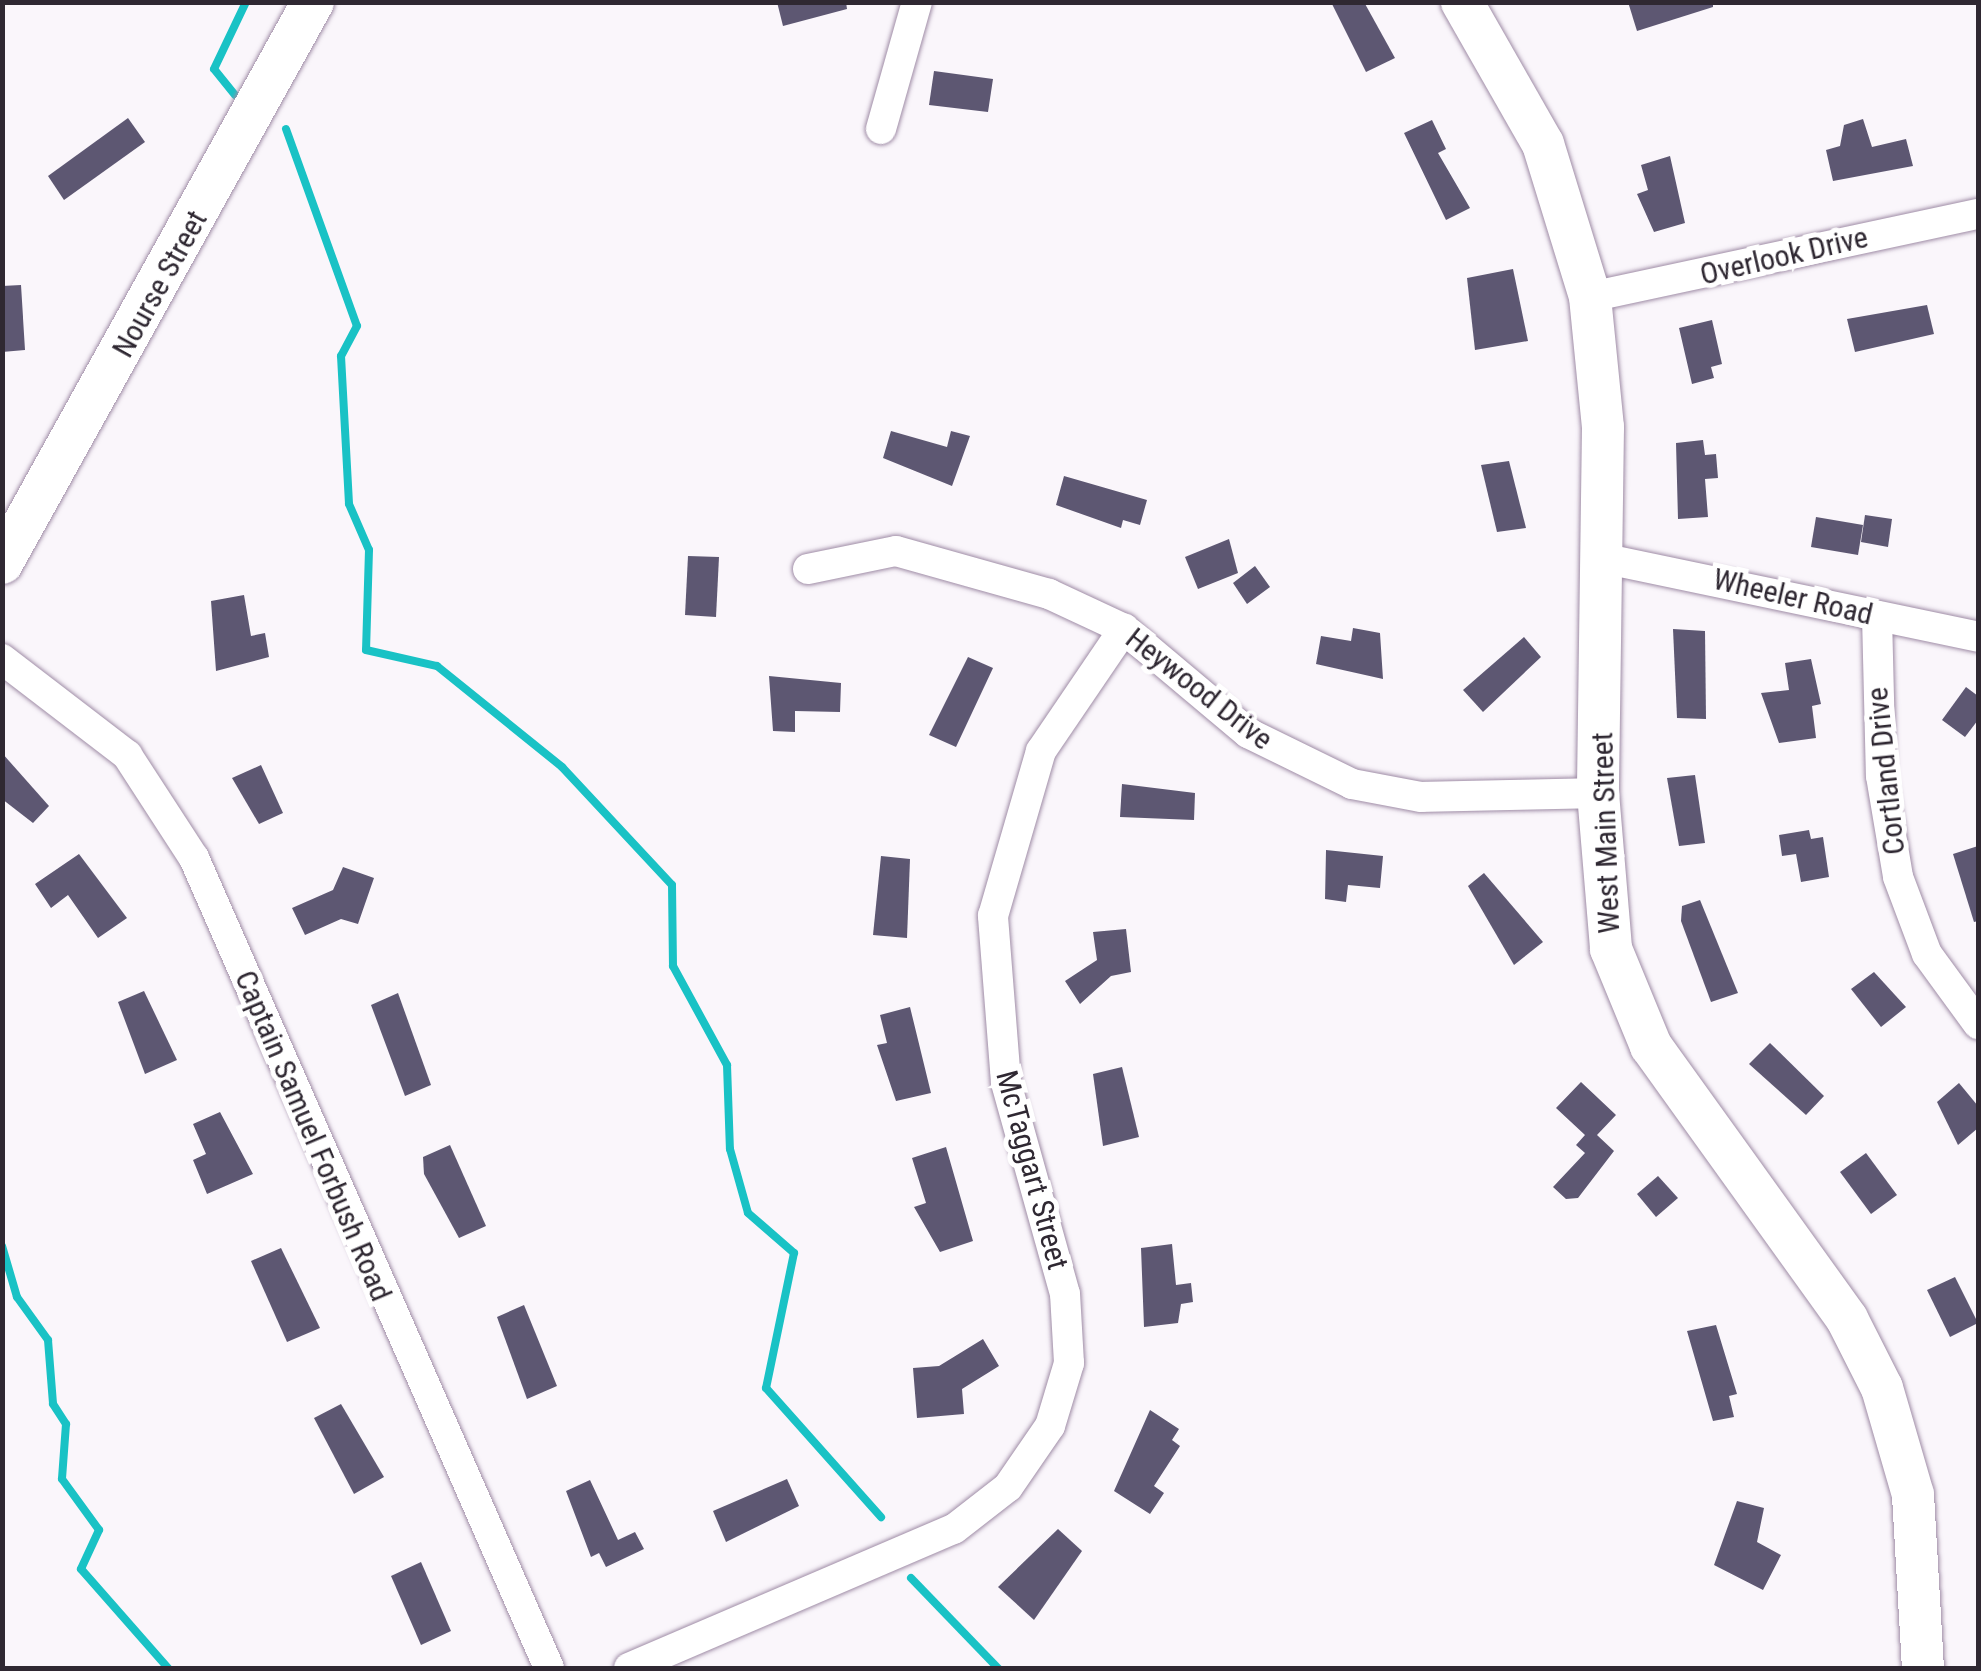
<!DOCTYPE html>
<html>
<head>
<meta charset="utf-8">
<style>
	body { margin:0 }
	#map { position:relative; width:1981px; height:1671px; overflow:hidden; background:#faf6fb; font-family:"Roboto Condensed",sans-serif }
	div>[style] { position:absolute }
	.stream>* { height:8px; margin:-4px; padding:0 4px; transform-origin:4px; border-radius:4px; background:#19c2c5 }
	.building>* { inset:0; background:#5d5772 }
	.roads { filter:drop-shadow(0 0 2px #9f8ca6) drop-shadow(0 0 2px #9f8ca6) }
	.street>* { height:30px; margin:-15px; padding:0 15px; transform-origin:15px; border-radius:15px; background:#fff }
	.secondary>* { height:42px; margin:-21px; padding:0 21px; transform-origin:21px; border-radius:21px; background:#fff }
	span { translate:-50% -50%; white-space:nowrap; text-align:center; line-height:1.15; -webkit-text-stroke:10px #fff; paint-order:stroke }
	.street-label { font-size:30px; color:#2f2832 }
	.frame { position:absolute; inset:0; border:5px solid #2f2832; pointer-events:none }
</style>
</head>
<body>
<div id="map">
	<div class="stream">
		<i style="left:235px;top:95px;width:33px;rotate:-129deg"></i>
		<i style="left:214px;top:69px;width:74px;rotate:-64.5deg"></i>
		<i style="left:286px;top:129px;width:209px;rotate:70.2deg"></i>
		<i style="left:357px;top:326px;width:34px;rotate:118deg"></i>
		<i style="left:341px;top:356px;width:148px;rotate:86.9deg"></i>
		<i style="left:349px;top:504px;width:50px;rotate:66.5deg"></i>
		<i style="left:369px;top:550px;width:100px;rotate:91.7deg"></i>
		<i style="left:366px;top:650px;width:73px;rotate:12.7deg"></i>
		<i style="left:437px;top:666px;width:161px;rotate:38.9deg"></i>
		<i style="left:562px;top:767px;width:161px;rotate:47deg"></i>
		<i style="left:672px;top:885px;width:81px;rotate:89.3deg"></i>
		<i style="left:673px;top:966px;width:113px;rotate:61.4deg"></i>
		<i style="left:727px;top:1065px;width:84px;rotate:88deg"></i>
		<i style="left:730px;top:1149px;width:66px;rotate:74.3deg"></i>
		<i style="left:748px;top:1213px;width:61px;rotate:41deg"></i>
		<i style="left:794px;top:1253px;width:138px;rotate:101.7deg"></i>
		<i style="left:766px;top:1388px;width:173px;rotate:48.3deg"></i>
		<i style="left:2px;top:1246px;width:53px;rotate:73.6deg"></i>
		<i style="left:17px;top:1297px;width:53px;rotate:54.2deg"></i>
		<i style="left:48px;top:1340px;width:64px;rotate:85.5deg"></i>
		<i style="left:53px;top:1404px;width:24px;rotate:57deg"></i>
		<i style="left:66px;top:1424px;width:55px;rotate:94.2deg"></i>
		<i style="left:62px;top:1479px;width:63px;rotate:54deg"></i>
		<i style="left:99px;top:1530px;width:43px;rotate:114.8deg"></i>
		<i style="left:81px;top:1569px;width:132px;rotate:48.7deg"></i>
		<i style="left:911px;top:1578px;width:125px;rotate:46deg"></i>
	</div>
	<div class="building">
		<i style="clip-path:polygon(777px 2px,846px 2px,847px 9px,783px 26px)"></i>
		<i style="clip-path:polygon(1331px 2px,1364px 2px,1395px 58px,1366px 72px)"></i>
		<i style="clip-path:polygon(1628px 2px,1713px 2px,1713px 7px,1637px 31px)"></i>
		<i style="clip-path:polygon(934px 71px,993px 79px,988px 112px,929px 105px)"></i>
		<i style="clip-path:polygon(128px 118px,145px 142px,64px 200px,48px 176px)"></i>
		<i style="clip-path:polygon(1863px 119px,1872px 147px,1906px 139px,1913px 166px,1833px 181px,1826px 150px,1840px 146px,1844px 125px)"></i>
		<i style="clip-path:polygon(1432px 120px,1446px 149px,1438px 153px,1470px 208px,1446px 220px,1404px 133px)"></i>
		<i style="clip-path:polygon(1670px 156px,1685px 223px,1654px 232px,1637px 194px,1648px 190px,1641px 165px)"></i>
		<i style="clip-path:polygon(1513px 269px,1528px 341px,1475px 350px,1467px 278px)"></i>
		<i style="clip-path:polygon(21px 285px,25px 350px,2px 352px,2px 286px)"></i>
		<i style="clip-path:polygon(1927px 305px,1934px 334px,1855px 352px,1847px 319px)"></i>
		<i style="clip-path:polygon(1712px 320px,1722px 364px,1711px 367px,1714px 378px,1692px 384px,1679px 328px)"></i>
		<i style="clip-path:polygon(891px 431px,947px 447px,951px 431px,970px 436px,952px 486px,883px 458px)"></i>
		<i style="clip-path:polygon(1703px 440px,1705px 455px,1716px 454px,1718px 478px,1705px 479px,1708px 517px,1678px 519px,1676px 443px)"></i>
		<i style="clip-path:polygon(1509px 461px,1526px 528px,1497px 532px,1481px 465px)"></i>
		<i style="clip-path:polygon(1064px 476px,1147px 500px,1140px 525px,1123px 520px,1121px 528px,1056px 505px)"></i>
		<i style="clip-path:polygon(1865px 515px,1892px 519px,1888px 547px,1861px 542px)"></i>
		<i style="clip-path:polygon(1816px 517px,1863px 525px,1858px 555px,1811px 547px)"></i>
		<i style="clip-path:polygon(1229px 539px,1238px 573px,1198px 589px,1185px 557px)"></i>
		<i style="clip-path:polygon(688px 556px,719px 557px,716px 617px,685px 615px)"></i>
		<i style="clip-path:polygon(1255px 566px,1270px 587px,1247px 604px,1233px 583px)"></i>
		<i style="clip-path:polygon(244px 595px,251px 636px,265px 633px,269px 657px,216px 671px,211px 601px)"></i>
		<i style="clip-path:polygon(1353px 628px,1380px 633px,1383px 679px,1316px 664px,1321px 636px,1351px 641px)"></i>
		<i style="clip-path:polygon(1673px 629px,1705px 631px,1706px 719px,1677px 718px)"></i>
		<i style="clip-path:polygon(1524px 637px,1541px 657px,1483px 712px,1463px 690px)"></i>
		<i style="clip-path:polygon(968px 657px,993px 668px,956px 747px,929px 735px)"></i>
		<i style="clip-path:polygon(1811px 659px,1821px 704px,1812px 706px,1816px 738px,1779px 743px,1761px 693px,1789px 690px,1785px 663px)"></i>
		<i style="clip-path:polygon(769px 676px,841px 683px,840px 712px,795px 711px,795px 732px,773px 731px)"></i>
		<i style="clip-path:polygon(1966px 687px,1978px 696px,1978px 720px,1965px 737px,1942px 720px)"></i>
		<i style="clip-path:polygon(2px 753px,49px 806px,33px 823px,2px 799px)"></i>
		<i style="clip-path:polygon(261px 765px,283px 813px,259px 824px,232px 778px)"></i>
		<i style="clip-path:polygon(1695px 775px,1705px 843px,1679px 846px,1667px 778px)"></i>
		<i style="clip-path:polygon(1122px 784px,1195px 793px,1194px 820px,1120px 817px)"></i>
		<i style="clip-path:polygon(1809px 830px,1811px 839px,1823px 837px,1829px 877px,1801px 882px,1796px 854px,1782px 856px,1779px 835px)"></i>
		<i style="clip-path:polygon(1978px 846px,1978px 921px,1974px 922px,1953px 854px)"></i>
		<i style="clip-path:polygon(1326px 850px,1383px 856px,1380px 888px,1348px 885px,1346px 902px,1325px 899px)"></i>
		<i style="clip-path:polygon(79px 854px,127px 918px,98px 938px,68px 895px,51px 908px,35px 884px)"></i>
		<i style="clip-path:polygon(881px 856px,910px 859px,907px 938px,873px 935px)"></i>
		<i style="clip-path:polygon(343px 867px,374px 878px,358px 924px,341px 919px,305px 935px,292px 908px,333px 890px)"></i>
		<i style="clip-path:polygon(1484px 873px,1543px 942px,1514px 965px,1468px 886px)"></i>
		<i style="clip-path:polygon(1700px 900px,1738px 993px,1711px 1002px,1681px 921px,1682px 906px)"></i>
		<i style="clip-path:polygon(1126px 929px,1131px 972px,1111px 976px,1080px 1004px,1065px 981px,1097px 960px,1093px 932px)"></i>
		<i style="clip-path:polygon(1874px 972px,1906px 1007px,1881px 1027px,1851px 989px)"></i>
		<i style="clip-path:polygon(144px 991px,177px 1060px,145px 1074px,118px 1002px)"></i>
		<i style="clip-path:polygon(398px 993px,431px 1085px,405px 1096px,371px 1005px)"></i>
		<i style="clip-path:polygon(910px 1007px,931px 1093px,896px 1101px,877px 1045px,887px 1043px,880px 1015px)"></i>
		<i style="clip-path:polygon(1770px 1043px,1824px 1096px,1806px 1115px,1749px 1064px)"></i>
		<i style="clip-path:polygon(1122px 1067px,1139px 1137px,1103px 1146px,1093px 1074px)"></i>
		<i style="clip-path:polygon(1581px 1082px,1616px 1115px,1597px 1135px,1614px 1151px,1578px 1198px,1566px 1199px,1553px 1187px,1585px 1153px,1576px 1145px,1585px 1135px,1556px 1108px)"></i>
		<i style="clip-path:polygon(1959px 1083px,1978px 1106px,1978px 1128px,1958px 1145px,1937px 1102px)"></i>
		<i style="clip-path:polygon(220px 1112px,253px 1174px,207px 1194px,193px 1160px,206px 1154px,193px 1124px)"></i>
		<i style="clip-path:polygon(450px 1145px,486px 1226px,459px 1238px,424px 1174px,423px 1157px)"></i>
		<i style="clip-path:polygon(946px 1147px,973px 1241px,940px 1252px,914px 1207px,926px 1203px,912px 1158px)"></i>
		<i style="clip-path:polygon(1866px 1153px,1897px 1195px,1871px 1214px,1840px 1172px)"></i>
		<i style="clip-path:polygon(1658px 1176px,1678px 1198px,1656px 1217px,1637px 1194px)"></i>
		<i style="clip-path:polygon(1172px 1244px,1176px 1285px,1191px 1283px,1193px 1302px,1181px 1304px,1178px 1323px,1144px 1327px,1141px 1248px)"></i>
		<i style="clip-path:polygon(281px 1248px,320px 1328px,287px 1342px,251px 1261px)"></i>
		<i style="clip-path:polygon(1955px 1277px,1978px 1323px,1950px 1337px,1927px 1290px)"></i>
		<i style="clip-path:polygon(524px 1305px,557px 1386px,527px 1399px,497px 1317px)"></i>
		<i style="clip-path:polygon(1716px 1325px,1737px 1394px,1729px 1396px,1734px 1417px,1713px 1421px,1687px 1331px)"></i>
		<i style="clip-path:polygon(983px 1339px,999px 1366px,962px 1389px,964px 1414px,917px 1418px,913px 1368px,939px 1366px)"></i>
		<i style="clip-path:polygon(341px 1404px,384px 1477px,354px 1494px,314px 1418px)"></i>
		<i style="clip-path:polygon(1150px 1410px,1179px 1429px,1172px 1440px,1180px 1446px,1154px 1486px,1164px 1493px,1150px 1514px,1114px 1491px)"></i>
		<i style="clip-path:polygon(787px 1479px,799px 1506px,726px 1542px,713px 1511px)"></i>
		<i style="clip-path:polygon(590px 1480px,618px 1540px,635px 1532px,644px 1549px,606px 1567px,599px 1553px,591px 1557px,566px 1491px)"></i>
		<i style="clip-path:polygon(1737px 1501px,1764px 1508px,1757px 1542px,1781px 1555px,1763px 1590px,1714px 1565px)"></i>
		<i style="clip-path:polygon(1058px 1529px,1082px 1551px,1034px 1620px,998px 1587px)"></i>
		<i style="clip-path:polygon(421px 1562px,451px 1631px,421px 1645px,391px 1576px)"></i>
	</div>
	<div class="roads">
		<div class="street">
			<i style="left:881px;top:129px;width:132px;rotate:-74.2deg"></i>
			<i style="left:1590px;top:297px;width:397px;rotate:-12.1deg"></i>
			<i style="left:1606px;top:559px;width:380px;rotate:11.8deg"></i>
			<i style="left:808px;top:569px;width:90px;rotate:-11.6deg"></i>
			<i style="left:896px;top:551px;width:159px;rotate:15.7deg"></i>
			<i style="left:1049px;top:594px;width:83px;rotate:25deg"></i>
			<i style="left:1124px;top:629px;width:162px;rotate:40deg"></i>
			<i style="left:1248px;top:733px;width:116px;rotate:26.1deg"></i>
			<i style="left:1352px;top:784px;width:70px;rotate:10.7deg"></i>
			<i style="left:1421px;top:797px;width:177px;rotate:-1.3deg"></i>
			<i style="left:1877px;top:616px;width:160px;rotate:88.6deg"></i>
			<i style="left:1881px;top:776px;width:102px;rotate:80.4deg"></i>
			<i style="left:1898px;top:877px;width:82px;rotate:69.4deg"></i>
			<i style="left:1927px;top:954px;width:87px;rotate:53.9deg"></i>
			<i style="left:2px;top:659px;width:158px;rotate:37.5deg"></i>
			<i style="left:127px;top:755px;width:123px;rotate:57deg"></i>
			<i style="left:194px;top:858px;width:884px;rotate:66.33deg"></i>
			<i style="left:629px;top:1668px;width:353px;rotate:-23.2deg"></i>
			<i style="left:954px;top:1529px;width:68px;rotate:-37.9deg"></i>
			<i style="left:1008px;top:1487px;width:74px;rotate:-55.5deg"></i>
			<i style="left:1050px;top:1426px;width:66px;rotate:-73.2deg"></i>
			<i style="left:1069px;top:1363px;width:69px;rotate:-93.3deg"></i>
			<i style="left:1065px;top:1294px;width:220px;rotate:-105.6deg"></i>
			<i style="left:1006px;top:1082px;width:167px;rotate:-94.5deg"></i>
			<i style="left:993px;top:916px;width:172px;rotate:-73.8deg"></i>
			<i style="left:1041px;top:751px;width:148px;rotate:-55.8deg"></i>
		</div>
		<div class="secondary">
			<i style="left:1462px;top:2px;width:163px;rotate:60.3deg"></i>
			<i style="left:1543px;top:144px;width:160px;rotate:72.9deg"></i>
			<i style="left:1590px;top:297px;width:131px;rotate:84.3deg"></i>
			<i style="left:1603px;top:427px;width:366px;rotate:90.8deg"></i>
			<i style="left:1598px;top:793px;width:157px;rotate:85.2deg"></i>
			<i style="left:1611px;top:949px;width:105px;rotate:67.6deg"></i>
			<i style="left:1651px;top:1046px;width:336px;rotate:54.3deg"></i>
			<i style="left:1847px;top:1319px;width:77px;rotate:63.1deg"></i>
			<i style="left:1882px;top:1388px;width:111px;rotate:73.8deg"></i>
			<i style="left:1913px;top:1495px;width:173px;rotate:86.7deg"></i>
			<i style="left:2px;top:563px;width:641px;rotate:-61deg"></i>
		</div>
	</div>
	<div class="street-label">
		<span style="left:1784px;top:256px;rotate:-13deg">Overlook Drive</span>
		<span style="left:160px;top:284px;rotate:-61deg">Nourse Street</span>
		<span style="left:1793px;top:597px;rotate:13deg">Wheeler Road</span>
		<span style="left:1199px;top:689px;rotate:38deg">Heywood Drive</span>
		<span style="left:1886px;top:771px;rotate:-96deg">Cortland Drive</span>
		<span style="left:1606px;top:833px;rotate:-92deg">West Main Street</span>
		<span style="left:313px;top:1136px;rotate:67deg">Captain Samuel Forbush Road</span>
		<span style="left:1032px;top:1170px;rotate:75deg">McTaggart Street</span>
	</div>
	<div class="frame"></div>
</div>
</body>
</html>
